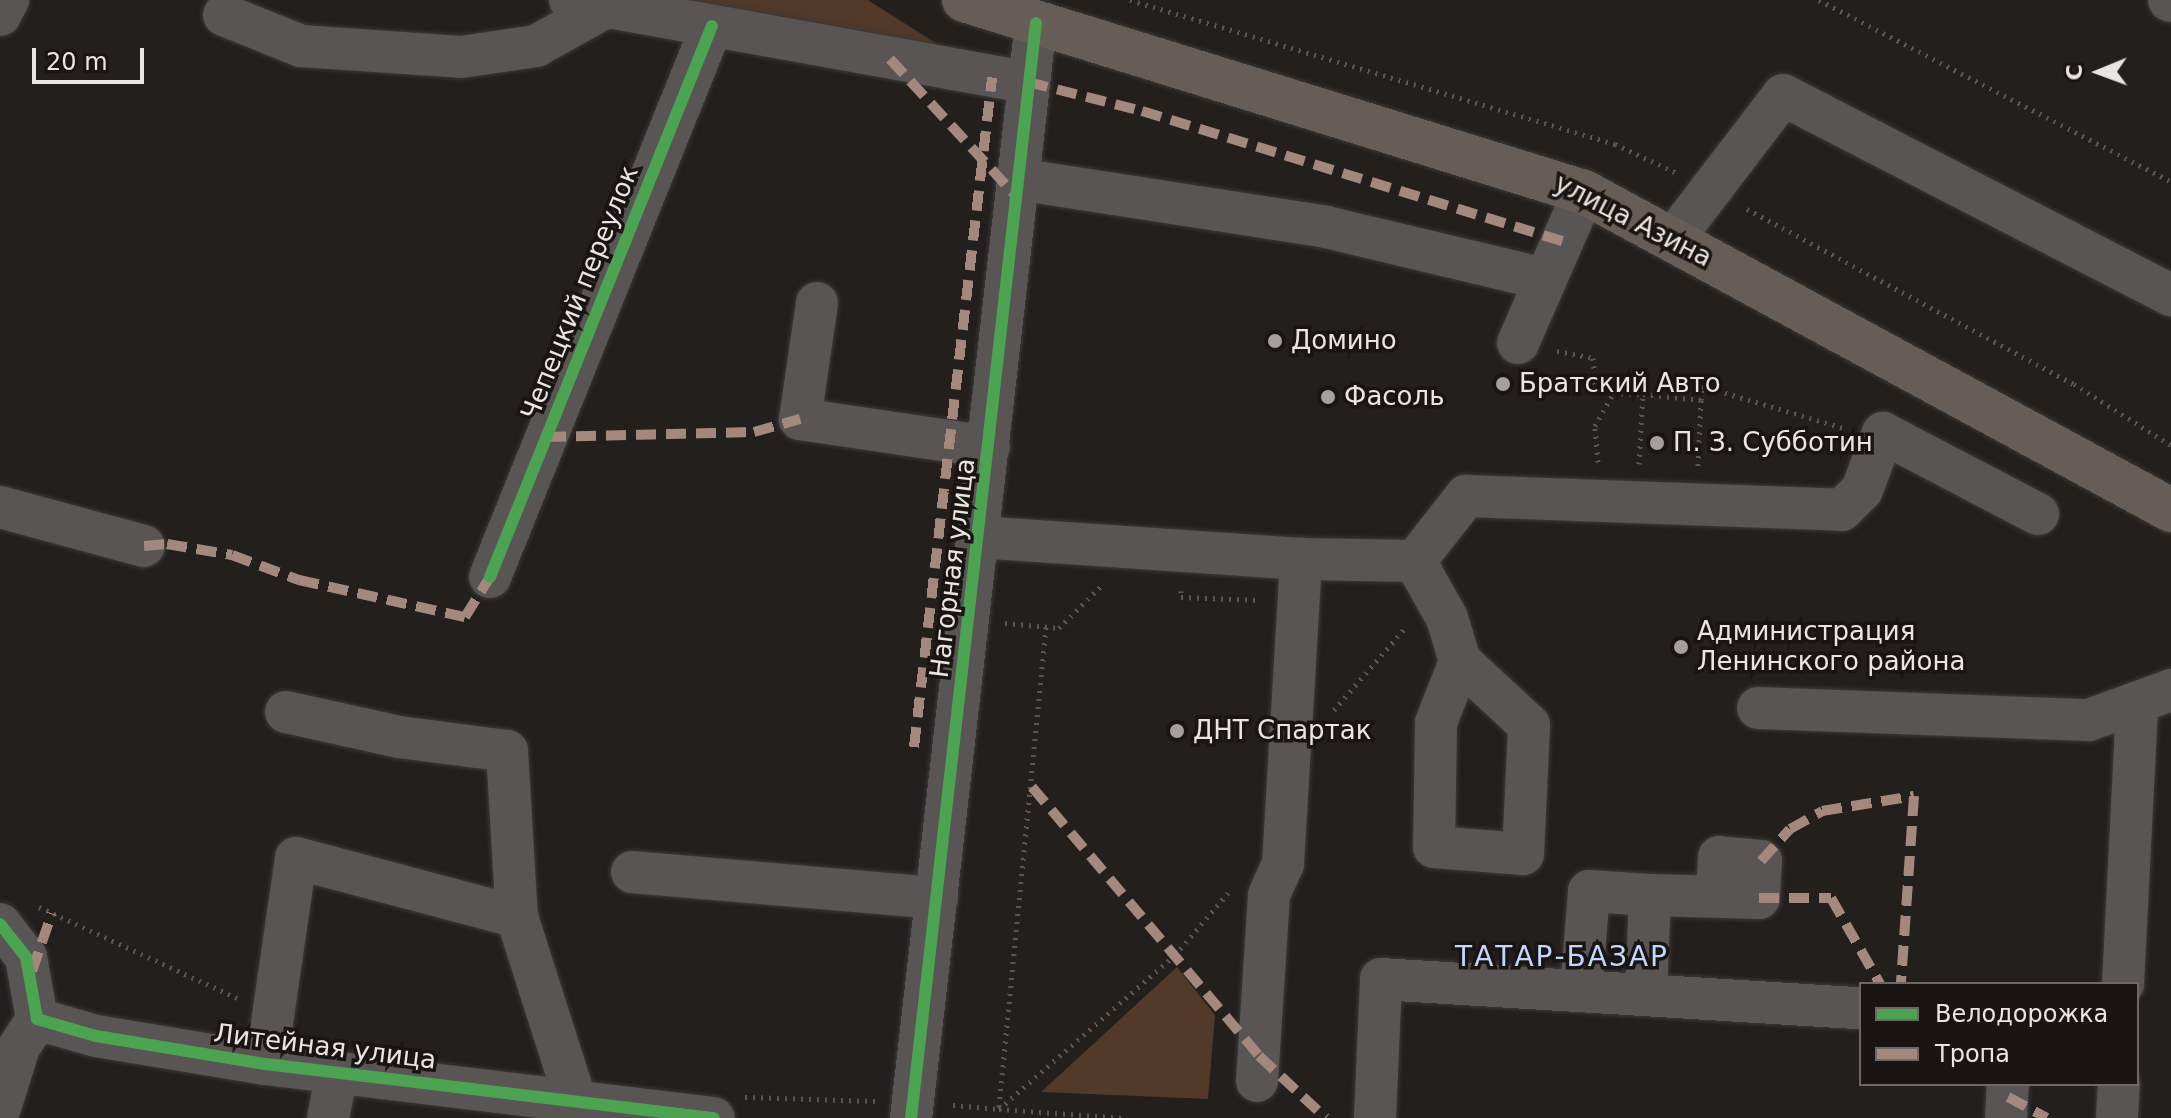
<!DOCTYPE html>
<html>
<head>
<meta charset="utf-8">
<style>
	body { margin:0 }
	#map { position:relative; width:2171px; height:1118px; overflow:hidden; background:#221f1d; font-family:"DejaVu Sans",sans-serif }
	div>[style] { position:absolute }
	.green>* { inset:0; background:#52392a }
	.path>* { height:5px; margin-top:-2.5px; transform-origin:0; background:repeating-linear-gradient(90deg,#595654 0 2px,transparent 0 8px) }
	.roads { filter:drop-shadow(0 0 2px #3b3937) drop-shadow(0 0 2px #3b3937) }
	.minor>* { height:42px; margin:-21px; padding:0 21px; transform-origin:21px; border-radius:21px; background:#585554 }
	.major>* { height:44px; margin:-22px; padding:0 22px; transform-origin:22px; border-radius:22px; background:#675d57 }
	.quiet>* { height:10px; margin-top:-5px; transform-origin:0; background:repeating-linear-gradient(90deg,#a5887d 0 20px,transparent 0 30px) }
	.cycleway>* { height:12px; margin:-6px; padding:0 6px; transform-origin:6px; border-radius:6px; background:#4ca352 }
	.dots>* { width:22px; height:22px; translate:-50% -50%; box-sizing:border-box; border:4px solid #1a1512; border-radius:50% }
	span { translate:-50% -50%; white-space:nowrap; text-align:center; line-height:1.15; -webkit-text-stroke:7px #1a1512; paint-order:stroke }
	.street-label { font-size:26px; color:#e9e5e3 }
	.poi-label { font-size:26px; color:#e9e5e3 }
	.left { translate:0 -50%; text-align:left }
	.neighbourhood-label { font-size:28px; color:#c1d7ff; letter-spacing:2px }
	.legend { position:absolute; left:1859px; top:982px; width:280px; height:104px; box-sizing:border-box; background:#1a1512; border:2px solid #6d6866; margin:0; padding:10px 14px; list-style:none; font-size:24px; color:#e9e5e3 }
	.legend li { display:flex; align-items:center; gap:16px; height:40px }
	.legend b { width:40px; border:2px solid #6d6866 }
	.north { position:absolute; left:2059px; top:32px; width:80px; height:80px; -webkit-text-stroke:6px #1a1512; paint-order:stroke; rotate:269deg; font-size:22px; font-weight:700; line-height:32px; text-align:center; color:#e9e5e3 }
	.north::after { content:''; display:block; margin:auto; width:28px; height:36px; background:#e9e5e3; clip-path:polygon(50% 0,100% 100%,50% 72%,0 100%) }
	.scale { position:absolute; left:32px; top:48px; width:112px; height:36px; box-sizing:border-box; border:4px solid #e9e5e3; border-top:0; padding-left:10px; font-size:24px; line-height:28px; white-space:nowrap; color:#e9e5e3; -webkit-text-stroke:6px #1a1512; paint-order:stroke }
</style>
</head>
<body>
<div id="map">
	<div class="green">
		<i style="clip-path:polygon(623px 0,868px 0,956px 56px)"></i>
		<i style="clip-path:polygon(1177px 967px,1215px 1015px,1208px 1099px,1041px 1092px)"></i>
	</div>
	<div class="path">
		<i style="left:1130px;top:0;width:506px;rotate:16.54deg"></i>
		<i style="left:1615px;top:144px;width:68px;rotate:25.1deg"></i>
		<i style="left:1819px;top:0;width:396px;rotate:27.3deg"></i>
		<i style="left:1747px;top:209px;width:371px;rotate:28.2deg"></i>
		<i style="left:2074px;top:384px;width:115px;rotate:32.2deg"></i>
		<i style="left:1557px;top:351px;width:37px;rotate:11deg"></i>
		<i style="left:1593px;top:358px;width:33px;rotate:85deg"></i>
		<i style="left:1596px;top:391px;width:17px;rotate:7deg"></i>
		<i style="left:1701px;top:400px;width:14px;rotate:-86deg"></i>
		<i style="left:1702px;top:386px;width:148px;rotate:16.5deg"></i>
		<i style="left:1598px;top:462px;width:36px;rotate:-95deg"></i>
		<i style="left:1595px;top:426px;width:38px;rotate:-61deg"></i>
		<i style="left:1613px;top:393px;width:30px;rotate:2deg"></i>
		<i style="left:1639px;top:464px;width:70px;rotate:-86.7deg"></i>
		<i style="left:1643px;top:394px;width:58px;rotate:5.9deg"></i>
		<i style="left:1701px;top:400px;width:67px;rotate:92.6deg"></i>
		<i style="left:1181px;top:591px;width:6px;rotate:90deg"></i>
		<i style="left:1181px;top:597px;width:80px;rotate:2.1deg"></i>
		<i style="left:1005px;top:623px;width:54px;rotate:5.3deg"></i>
		<i style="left:1059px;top:628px;width:59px;rotate:-45deg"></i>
		<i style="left:1046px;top:627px;width:484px;rotate:95.6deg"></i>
		<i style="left:999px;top:1109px;width:126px;rotate:4.1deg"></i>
		<i style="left:1334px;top:710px;width:110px;rotate:-49.1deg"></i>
		<i style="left:39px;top:907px;width:218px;rotate:24.7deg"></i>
		<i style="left:745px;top:1097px;width:130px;rotate:1.8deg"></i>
		<i style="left:953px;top:1105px;width:46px;rotate:5deg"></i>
		<i style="left:999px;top:1109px;width:234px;rotate:-41.2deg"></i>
		<i style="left:1175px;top:955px;width:82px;rotate:-49.5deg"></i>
	</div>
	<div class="roads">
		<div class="minor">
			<i style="left:570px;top:0;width:465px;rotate:10.2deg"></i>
			<i style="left:2169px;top:0;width:2px;rotate:27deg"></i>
			<i style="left:0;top:15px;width:17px;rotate:-62deg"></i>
			<i style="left:224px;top:15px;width:83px;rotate:21.9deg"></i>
			<i style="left:301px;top:46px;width:160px;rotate:3.9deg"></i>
			<i style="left:461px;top:57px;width:76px;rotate:-8.3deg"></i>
			<i style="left:536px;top:46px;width:90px;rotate:-29.1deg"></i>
			<i style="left:1017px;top:179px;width:313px;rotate:8.8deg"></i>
			<i style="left:1326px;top:227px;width:225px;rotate:13.4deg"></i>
			<i style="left:1673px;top:239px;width:181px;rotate:-52.6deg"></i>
			<i style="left:1783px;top:95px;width:437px;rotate:27.3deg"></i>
			<i style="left:817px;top:303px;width:117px;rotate:98.3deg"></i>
			<i style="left:800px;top:419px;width:191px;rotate:8.4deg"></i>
			<i style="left:1518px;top:343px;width:165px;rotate:-66.4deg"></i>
			<i style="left:0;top:507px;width:149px;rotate:15.2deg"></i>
			<i style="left:978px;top:537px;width:324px;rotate:3.9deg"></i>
			<i style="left:1301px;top:559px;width:114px;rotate:1deg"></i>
			<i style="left:1415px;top:561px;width:83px;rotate:-51.9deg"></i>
			<i style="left:1466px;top:496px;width:376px;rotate:2.1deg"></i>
			<i style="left:1842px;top:510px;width:28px;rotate:-45deg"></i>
			<i style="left:1862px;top:490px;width:61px;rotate:-69.8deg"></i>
			<i style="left:1883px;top:433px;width:175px;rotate:27.6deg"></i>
			<i style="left:1415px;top:561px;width:65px;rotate:60.7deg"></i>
			<i style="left:1447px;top:618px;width:45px;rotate:73.2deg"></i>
			<i style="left:1460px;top:661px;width:66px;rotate:111.2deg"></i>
			<i style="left:1436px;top:723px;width:124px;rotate:90.9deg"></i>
			<i style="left:1434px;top:847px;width:89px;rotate:4.5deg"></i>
			<i style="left:1523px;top:854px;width:129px;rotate:-87.3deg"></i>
			<i style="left:1529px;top:725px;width:94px;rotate:-137.2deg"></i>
			<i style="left:490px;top:577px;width:594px;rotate:-68.06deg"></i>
			<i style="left:1758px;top:708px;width:331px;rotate:2.1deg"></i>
			<i style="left:2089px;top:720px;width:87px;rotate:-20.1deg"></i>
			<i style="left:286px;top:712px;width:116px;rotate:12.5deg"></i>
			<i style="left:399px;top:737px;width:109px;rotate:7.4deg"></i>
			<i style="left:507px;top:751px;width:166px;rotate:86.6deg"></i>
			<i style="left:632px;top:872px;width:306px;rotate:4.9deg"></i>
			<i style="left:1650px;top:895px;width:109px;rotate:1.6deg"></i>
			<i style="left:1759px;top:898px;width:37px;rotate:-87deg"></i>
			<i style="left:1761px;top:861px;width:42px;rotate:-174.6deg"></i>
			<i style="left:1719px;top:857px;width:39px;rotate:93deg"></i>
			<i style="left:0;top:924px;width:42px;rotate:51.8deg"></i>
			<i style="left:26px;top:957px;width:63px;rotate:79.9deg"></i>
			<i style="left:37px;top:1019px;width:61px;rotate:16.1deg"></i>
			<i style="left:96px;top:1036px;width:172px;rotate:9.4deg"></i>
			<i style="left:266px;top:1064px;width:451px;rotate:6.9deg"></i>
			<i style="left:2123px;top:984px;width:279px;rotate:-87.1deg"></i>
			<i style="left:1581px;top:991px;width:100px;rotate:-85.4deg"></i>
			<i style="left:1589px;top:891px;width:61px;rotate:3.8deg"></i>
			<i style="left:1650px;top:895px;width:100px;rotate:92.3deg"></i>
			<i style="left:266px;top:1064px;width:208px;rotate:-81.7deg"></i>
			<i style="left:296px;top:858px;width:229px;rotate:14.9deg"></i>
			<i style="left:517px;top:917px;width:191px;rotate:72.3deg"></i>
			<i style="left:1257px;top:1081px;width:186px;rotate:-86.3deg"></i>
			<i style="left:1269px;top:895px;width:34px;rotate:-66deg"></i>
			<i style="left:1283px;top:864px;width:306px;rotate:-86.6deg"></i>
			<i style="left:0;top:1108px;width:64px;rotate:-72.7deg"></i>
			<i style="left:19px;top:1047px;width:33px;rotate:-57deg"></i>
			<i style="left:328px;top:1118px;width:46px;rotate:-78.7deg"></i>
			<i style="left:911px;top:1118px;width:1102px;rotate:-83.49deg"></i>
			<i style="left:1375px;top:1118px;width:139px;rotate:-87.5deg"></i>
			<i style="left:1381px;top:979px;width:481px;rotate:3.5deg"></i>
			<i style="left:2006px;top:1118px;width:34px;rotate:-87deg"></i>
			<i style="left:2117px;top:1118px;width:34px;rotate:-87deg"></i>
		</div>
		<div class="major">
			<i style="left:964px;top:0;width:649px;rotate:17.21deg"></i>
			<i style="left:1584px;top:192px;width:668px;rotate:28.45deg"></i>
		</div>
	</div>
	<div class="quiet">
		<i style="left:890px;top:59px;width:186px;rotate:47.4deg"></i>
		<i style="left:1028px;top:82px;width:118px;rotate:14.3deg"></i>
		<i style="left:1142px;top:111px;width:440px;rotate:17.2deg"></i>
		<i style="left:546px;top:437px;width:208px;rotate:-1.4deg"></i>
		<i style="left:754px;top:432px;width:48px;rotate:-15.8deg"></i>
		<i style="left:144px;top:546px;width:23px;rotate:-5deg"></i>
		<i style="left:167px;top:544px;width:66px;rotate:9.6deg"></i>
		<i style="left:232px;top:555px;width:72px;rotate:20.5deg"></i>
		<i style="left:299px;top:580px;width:170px;rotate:12.6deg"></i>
		<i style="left:465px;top:617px;width:47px;rotate:-58deg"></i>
		<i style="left:914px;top:747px;width:674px;rotate:-83.35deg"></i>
		<i style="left:1032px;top:787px;width:352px;rotate:49.8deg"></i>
		<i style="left:1259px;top:1056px;width:91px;rotate:42.8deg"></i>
		<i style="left:1761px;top:861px;width:43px;rotate:-47.8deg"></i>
		<i style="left:1790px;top:829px;width:37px;rotate:-29deg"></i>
		<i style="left:1822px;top:811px;width:93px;rotate:-9.3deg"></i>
		<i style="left:1914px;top:796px;width:188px;rotate:94deg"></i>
		<i style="left:1759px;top:898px;width:72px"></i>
		<i style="left:1831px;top:898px;width:99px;rotate:60.3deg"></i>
		<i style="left:32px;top:971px;width:61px;rotate:-71deg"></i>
		<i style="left:2008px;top:1097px;width:44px;rotate:28.3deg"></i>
	</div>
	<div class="cycleway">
		<i style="left:490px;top:577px;width:594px;rotate:-68.06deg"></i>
		<i style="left:0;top:924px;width:42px;rotate:51.8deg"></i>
		<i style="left:26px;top:957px;width:63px;rotate:79.9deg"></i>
		<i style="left:37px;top:1019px;width:61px;rotate:16.1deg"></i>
		<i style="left:96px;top:1036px;width:172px;rotate:9.4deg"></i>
		<i style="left:266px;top:1064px;width:451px;rotate:6.9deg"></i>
		<i style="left:911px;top:1118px;width:1102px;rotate:-83.49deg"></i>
	</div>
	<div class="dots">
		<i style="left:1275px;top:341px;background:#a3a09e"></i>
		<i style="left:1503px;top:384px;background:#a3a09e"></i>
		<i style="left:1328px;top:397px;background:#a3a09e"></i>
		<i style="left:1657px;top:443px;background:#a3a09e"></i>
		<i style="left:1681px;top:647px;background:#a3a09e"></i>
		<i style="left:1177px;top:731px;background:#a3a09e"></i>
	</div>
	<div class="street-label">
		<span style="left:1633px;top:221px;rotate:27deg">улица Азина</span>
		<span style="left:580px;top:293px;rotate:-68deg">Чепецкий переулок</span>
		<span style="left:953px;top:568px;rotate:-83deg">Нагорная улица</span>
		<span style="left:325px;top:1047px;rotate:7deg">Литейная улица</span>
	</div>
	<div class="poi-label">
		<span class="left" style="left:1291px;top:341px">Домино</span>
		<span class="left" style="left:1519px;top:384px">Братский Авто</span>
		<span class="left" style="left:1344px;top:397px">Фасоль</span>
		<span class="left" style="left:1673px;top:443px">П. З. Субботин</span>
		<span class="left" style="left:1697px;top:647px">Администрация<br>Ленинского района</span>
		<span class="left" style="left:1193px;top:731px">ДНТ Спартак</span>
	</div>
	<div class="neighbourhood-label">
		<span style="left:1562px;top:957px">ТАТАР-БАЗАР</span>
	</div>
	<ul class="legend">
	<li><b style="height:10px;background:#4ca352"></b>Велодорожка</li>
	<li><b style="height:10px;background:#a5887d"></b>Тропа</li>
	</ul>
	<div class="north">С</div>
	<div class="scale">20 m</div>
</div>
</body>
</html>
